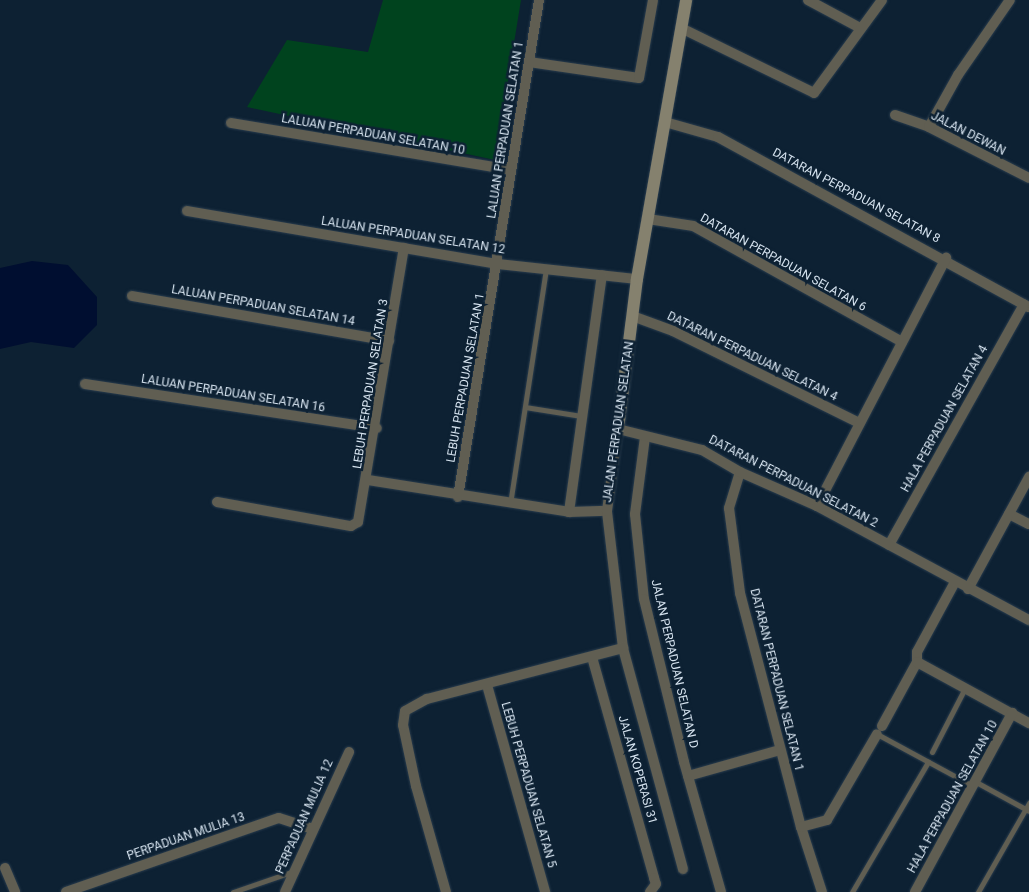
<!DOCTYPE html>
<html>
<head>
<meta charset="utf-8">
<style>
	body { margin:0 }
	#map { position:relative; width:1029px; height:892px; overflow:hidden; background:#0d2133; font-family:Roboto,sans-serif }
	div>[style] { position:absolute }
	.green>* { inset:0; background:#00431e }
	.water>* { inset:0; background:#000e30 }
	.roads { filter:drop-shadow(0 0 1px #293c4d) drop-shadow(0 0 1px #293c4d) }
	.lane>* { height:5px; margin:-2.5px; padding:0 2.5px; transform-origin:2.5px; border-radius:2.5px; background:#605e52 }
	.street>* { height:10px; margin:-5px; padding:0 5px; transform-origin:5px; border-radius:5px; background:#605e52 }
	.secondary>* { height:12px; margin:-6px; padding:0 6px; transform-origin:6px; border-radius:6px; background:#85816e }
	span { translate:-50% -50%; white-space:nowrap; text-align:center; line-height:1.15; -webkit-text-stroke:5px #0d2133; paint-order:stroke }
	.street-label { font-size:12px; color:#d7e4f0 }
</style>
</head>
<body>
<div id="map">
	<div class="green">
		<i style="clip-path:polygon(383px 0,521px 0,495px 160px,247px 107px,287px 40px,368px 52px)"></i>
	</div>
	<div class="water">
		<i style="clip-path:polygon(32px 261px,68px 265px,97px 297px,97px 325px,74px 348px,31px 342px,0 349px,0 268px)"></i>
	</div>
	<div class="roads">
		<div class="lane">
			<i style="left:525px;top:407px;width:57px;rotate:9.1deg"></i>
			<i style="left:510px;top:504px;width:239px;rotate:-81.3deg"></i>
			<i style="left:877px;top:734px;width:109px;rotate:28.4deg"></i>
			<i style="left:932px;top:752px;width:72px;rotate:-62.7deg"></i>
			<i style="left:976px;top:782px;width:60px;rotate:28.7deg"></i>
			<i style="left:233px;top:892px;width:65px;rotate:-19deg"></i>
			<i style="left:852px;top:892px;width:151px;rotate:-59.7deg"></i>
			<i style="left:978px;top:892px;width:103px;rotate:-60.2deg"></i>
		</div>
		<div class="street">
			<i style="left:808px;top:0;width:59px;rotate:28.3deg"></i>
			<i style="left:681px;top:28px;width:148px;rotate:26deg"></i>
			<i style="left:814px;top:93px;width:115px;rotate:-53.8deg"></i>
			<i style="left:529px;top:62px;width:111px;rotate:8.3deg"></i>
			<i style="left:639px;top:78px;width:79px;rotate:-79.8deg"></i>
			<i style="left:895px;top:115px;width:36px;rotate:19deg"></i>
			<i style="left:929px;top:127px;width:112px;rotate:27deg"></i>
			<i style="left:665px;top:122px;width:55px;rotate:15.8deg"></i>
			<i style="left:718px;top:137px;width:354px;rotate:28.7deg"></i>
			<i style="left:231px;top:123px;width:284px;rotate:9.5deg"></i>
			<i style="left:929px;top:127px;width:60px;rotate:-60.9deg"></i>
			<i style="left:958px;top:75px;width:91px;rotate:-55.3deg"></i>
			<i style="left:187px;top:211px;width:315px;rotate:9.7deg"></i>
			<i style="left:498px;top:264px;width:140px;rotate:6.2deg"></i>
			<i style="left:648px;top:219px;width:46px;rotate:8.8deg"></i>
			<i style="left:693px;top:226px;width:239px;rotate:29deg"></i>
			<i style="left:132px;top:296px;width:261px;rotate:9.9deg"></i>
			<i style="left:635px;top:317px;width:40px;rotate:20.2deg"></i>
			<i style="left:673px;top:331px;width:205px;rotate:26.3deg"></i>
			<i style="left:85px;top:384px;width:295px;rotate:8.6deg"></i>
			<i style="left:645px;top:437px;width:78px;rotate:97.4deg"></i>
			<i style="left:635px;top:514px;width:85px;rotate:84deg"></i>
			<i style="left:644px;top:599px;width:168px;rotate:76.2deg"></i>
			<i style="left:684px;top:762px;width:135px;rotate:74.1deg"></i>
			<i style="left:740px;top:472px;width:38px;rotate:107deg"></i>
			<i style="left:729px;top:508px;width:86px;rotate:82.6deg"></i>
			<i style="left:740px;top:593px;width:242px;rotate:75.4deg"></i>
			<i style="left:801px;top:827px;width:68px;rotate:72.1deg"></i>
			<i style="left:368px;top:480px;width:204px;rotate:9deg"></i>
			<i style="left:569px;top:512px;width:38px;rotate:-2deg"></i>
			<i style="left:458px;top:497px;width:504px;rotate:-80.74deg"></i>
			<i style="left:217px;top:502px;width:136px;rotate:10.2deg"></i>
			<i style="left:351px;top:526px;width:8px;rotate:-30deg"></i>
			<i style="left:358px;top:522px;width:278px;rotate:-80.5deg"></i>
			<i style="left:817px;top:506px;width:280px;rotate:-62.5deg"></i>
			<i style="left:569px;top:512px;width:239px;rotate:-82.1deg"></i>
			<i style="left:1009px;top:514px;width:22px;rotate:27deg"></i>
			<i style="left:889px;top:545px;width:276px;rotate:-60.7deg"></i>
			<i style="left:968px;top:589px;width:128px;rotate:-61.4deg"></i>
			<i style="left:592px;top:657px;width:230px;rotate:74.3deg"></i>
			<i style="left:654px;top:878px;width:6px;rotate:72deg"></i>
			<i style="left:656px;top:884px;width:10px;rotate:127deg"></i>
			<i style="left:917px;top:662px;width:10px;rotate:-90deg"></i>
			<i style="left:917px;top:652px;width:80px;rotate:-61.5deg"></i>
			<i style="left:487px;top:685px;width:215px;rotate:74.3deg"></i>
			<i style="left:882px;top:726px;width:73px;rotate:-61.3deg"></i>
			<i style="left:917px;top:662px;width:128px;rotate:28.6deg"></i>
			<i style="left:688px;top:776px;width:96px;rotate:-15.8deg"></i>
			<i style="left:801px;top:827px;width:27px;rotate:-15deg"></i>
			<i style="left:827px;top:820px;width:99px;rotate:-59.8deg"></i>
			<i style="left:5px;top:868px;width:26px;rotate:67deg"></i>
			<i style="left:683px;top:869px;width:229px;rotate:-105.2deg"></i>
			<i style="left:623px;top:648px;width:138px;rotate:-96.7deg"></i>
			<i style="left:607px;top:511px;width:83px;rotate:-82.4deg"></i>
			<i style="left:618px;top:429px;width:87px;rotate:14deg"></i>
			<i style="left:702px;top:450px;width:44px;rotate:30.1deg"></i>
			<i style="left:740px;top:472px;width:84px;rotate:23.8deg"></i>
			<i style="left:817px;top:506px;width:241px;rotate:28.3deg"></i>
			<i style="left:66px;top:892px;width:225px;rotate:-19.2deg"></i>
			<i style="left:279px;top:818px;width:36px;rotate:18deg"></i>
			<i style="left:285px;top:892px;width:154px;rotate:-65.4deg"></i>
			<i style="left:446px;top:892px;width:110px;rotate:-105.8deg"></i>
			<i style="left:416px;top:786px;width:62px;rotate:-102deg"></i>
			<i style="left:403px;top:725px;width:14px;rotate:-82deg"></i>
			<i style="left:405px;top:711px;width:25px;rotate:-29deg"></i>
			<i style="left:427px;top:699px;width:203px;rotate:-14.6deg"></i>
			<i style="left:915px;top:892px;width:204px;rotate:-61.5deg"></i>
		</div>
		<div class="secondary">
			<i style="left:618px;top:429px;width:151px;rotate:-82.8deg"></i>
			<i style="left:637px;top:279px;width:283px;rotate:-80deg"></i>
		</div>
	</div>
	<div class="street-label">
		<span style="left:506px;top:130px;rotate:-81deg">LALUAN PERPADUAN SELATAN 1</span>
		<span style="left:968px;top:134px;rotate:27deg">JALAN DEWAN</span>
		<span style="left:373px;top:135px;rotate:10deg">LALUAN PERPADUAN SELATAN 10</span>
		<span style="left:856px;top:196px;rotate:28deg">DATARAN PERPADUAN SELATAN 8</span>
		<span style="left:413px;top:236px;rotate:9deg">LALUAN PERPADUAN SELATAN 12</span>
		<span style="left:783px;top:263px;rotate:29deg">DATARAN PERPADUAN SELATAN 6</span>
		<span style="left:263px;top:306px;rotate:10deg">LALUAN PERPADUAN SELATAN 14</span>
		<span style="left:752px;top:357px;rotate:26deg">DATARAN PERPADUAN SELATAN 4</span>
		<span style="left:466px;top:378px;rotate:-80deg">LEBUH PERPADUAN SELATAN 1</span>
		<span style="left:371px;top:384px;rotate:-81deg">LEBUH PERPADUAN SELATAN 3</span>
		<span style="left:233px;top:394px;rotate:9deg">LALUAN PERPADUAN SELATAN 16</span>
		<span style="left:945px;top:419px;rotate:-61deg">HALA PERPADUAN SELATAN 4</span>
		<span style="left:619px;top:422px;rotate:-82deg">JALAN PERPADUAN SELATAN</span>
		<span style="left:793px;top:482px;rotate:27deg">DATARAN PERPADUAN SELATAN 2</span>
		<span style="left:674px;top:664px;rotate:77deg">JALAN PERPADUAN SELATAN D</span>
		<span style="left:776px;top:680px;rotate:76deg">DATARAN PERPADUAN SELATAN 1</span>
		<span style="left:637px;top:770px;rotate:74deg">JALAN KOPERASI 31</span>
		<span style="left:528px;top:785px;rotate:74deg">LEBUH PERPADUAN SELATAN 5</span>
		<span style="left:953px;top:797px;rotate:-61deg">HALA PERPADUAN SELATAN 10</span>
		<span style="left:305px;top:817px;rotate:-66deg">PERPADUAN MULIA 12</span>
		<span style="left:186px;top:837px;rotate:-19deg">PERPADUAN MULIA 13</span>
	</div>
</div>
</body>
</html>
